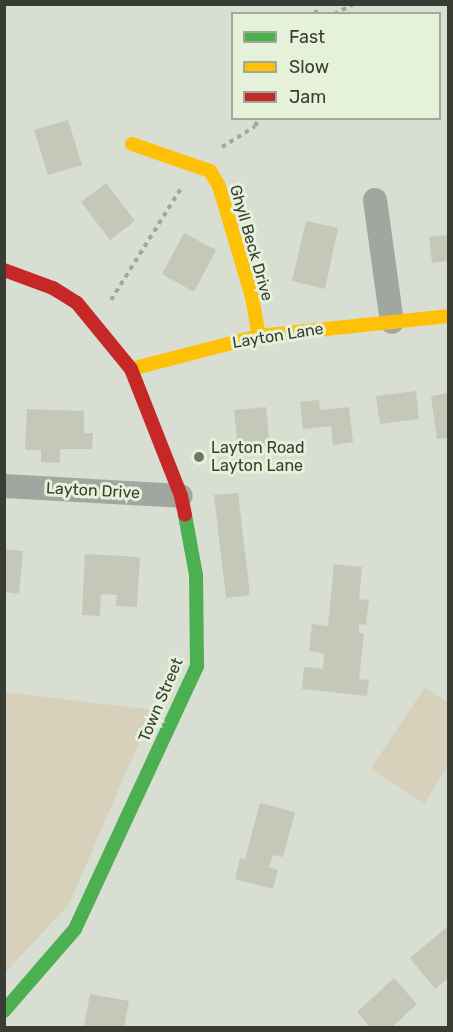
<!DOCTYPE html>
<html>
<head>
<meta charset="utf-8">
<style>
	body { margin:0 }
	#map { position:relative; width:453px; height:1032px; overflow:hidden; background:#d8ded2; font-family:Rubik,sans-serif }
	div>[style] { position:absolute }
	.green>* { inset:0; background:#d7d0bb }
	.building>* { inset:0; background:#c5c7b9 }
	.path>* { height:4px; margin-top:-2px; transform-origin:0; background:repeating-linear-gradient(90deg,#a2a69f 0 4.5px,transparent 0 9px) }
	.street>* { height:24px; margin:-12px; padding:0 12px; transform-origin:12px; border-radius:12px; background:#a2a6a0 }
	.fast>* { height:14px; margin:-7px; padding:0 7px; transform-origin:7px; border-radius:7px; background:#4caf50 }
	.slow>* { height:14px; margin:-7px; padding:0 7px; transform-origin:7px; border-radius:7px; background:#ffc107 }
	.jam>* { height:14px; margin:-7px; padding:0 7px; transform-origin:7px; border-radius:7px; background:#c62828 }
	.dots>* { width:16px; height:16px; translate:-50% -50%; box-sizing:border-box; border:3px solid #e6f1d9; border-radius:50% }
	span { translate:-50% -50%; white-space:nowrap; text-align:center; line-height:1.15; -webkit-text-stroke:6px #e6f1d9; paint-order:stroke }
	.street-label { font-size:16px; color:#383c33 }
	.poi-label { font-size:16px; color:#383c33 }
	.left { translate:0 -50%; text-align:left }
	.frame { position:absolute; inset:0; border:6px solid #383c33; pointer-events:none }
	.legend { position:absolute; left:231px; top:12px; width:210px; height:108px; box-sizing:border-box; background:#e6f1d9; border:2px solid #a0a997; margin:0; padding:8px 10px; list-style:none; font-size:18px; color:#383c33 }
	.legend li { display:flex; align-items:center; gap:12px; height:30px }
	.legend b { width:30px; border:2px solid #a0a997 }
</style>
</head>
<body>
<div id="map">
	<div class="green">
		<i style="clip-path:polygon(425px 687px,448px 703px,448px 766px,424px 804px,371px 768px)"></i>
		<i style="clip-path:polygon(5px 692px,153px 710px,69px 904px,5px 973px)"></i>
	</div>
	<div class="building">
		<i style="clip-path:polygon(68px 120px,82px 165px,48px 175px,34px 130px)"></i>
		<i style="clip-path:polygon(106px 183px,135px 221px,110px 240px,81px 202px)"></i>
		<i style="clip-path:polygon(306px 221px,338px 228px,325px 289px,292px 281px)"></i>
		<i style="clip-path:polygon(184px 233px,216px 250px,194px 292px,162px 274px)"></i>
		<i style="clip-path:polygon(448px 235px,448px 261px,432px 263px,429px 237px)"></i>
		<i style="clip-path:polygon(416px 391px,419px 419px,380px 424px,376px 396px)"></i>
		<i style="clip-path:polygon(448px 393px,448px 438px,437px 439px,431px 396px)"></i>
		<i style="clip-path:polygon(319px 400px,320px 410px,349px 407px,353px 442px,333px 445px,331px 426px,303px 429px,300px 402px)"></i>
		<i style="clip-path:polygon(266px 407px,270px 446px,238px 449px,234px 410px)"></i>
		<i style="clip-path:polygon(27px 409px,84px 411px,84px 433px,93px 433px,92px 449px,60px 449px,60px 463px,41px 462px,41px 450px,25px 450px)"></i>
		<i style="clip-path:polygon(238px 493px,250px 595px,226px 598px,214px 495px)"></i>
		<i style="clip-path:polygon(5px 549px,23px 551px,19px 594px,5px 592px)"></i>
		<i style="clip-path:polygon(85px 554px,140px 557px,137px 607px,116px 606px,117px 595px,101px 594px,100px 616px,82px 615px)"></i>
		<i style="clip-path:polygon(334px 564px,362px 567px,359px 599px,369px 600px,366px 625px,359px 624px,359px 633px,364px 633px,359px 679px,369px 680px,367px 696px,302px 689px,304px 667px,323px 669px,324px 653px,309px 651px,312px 624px,328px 626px)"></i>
		<i style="clip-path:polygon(260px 803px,295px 812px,283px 857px,273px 855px,269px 867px,278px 870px,273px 889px,235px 879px,240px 858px,245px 859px)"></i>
		<i style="clip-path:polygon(448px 926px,448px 978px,435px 989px,410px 958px)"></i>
		<i style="clip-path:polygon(394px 978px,417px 1004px,391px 1028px,371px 1028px,357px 1012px)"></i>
		<i style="clip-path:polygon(90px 994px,129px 1001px,124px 1028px,84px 1027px)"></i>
	</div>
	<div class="path">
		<i style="left:316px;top:14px;width:10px;rotate:-90deg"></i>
		<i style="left:334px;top:14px;width:22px;rotate:-27deg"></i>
		<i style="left:222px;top:147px;width:39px;rotate:-32deg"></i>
		<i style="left:255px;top:126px;width:9px;rotate:-63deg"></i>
		<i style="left:111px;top:300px;width:133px;rotate:-57.9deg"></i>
	</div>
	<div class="street">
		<i style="left:375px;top:200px;width:123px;rotate:82.1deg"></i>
		<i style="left:4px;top:486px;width:177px;rotate:3.2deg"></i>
	</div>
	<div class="fast">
		<i style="left:4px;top:1011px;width:108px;rotate:-49.1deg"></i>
		<i style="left:75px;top:929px;width:290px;rotate:-65.1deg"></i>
		<i style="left:197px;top:666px;width:91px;rotate:-90.6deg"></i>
		<i style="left:196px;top:575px;width:61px;rotate:-100.4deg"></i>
	</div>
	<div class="slow">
		<i style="left:132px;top:144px;width:83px;rotate:19.1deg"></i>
		<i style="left:210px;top:171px;width:17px;rotate:59deg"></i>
		<i style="left:219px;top:186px;width:116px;rotate:73.4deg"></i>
		<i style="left:252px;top:297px;width:40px;rotate:80deg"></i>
		<i style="left:131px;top:369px;width:132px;rotate:-14.5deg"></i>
		<i style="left:259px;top:336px;width:190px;rotate:-6deg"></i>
	</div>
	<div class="jam">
		<i style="left:4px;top:270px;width:52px;rotate:20.2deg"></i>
		<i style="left:53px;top:288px;width:28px;rotate:32deg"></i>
		<i style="left:77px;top:303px;width:85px;rotate:50.7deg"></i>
		<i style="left:131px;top:369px;width:136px;rotate:68.5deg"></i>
		<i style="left:181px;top:496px;width:19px;rotate:78deg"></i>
	</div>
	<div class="dots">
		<i style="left:199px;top:457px;background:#70756b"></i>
	</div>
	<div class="street-label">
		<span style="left:251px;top:243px;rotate:74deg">Ghyll Beck Drive</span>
		<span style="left:278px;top:336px;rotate:-9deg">Layton Lane</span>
		<span style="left:93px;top:491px;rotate:3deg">Layton Drive</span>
		<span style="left:161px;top:700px;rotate:-67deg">Town Street</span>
	</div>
	<div class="poi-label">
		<span class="left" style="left:211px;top:457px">Layton Road<br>Layton Lane</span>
	</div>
	<div class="frame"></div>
	<ul class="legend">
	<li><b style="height:8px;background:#4caf50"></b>Fast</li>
	<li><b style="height:8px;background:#ffc107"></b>Slow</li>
	<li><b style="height:8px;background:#c62828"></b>Jam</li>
	</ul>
</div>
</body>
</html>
